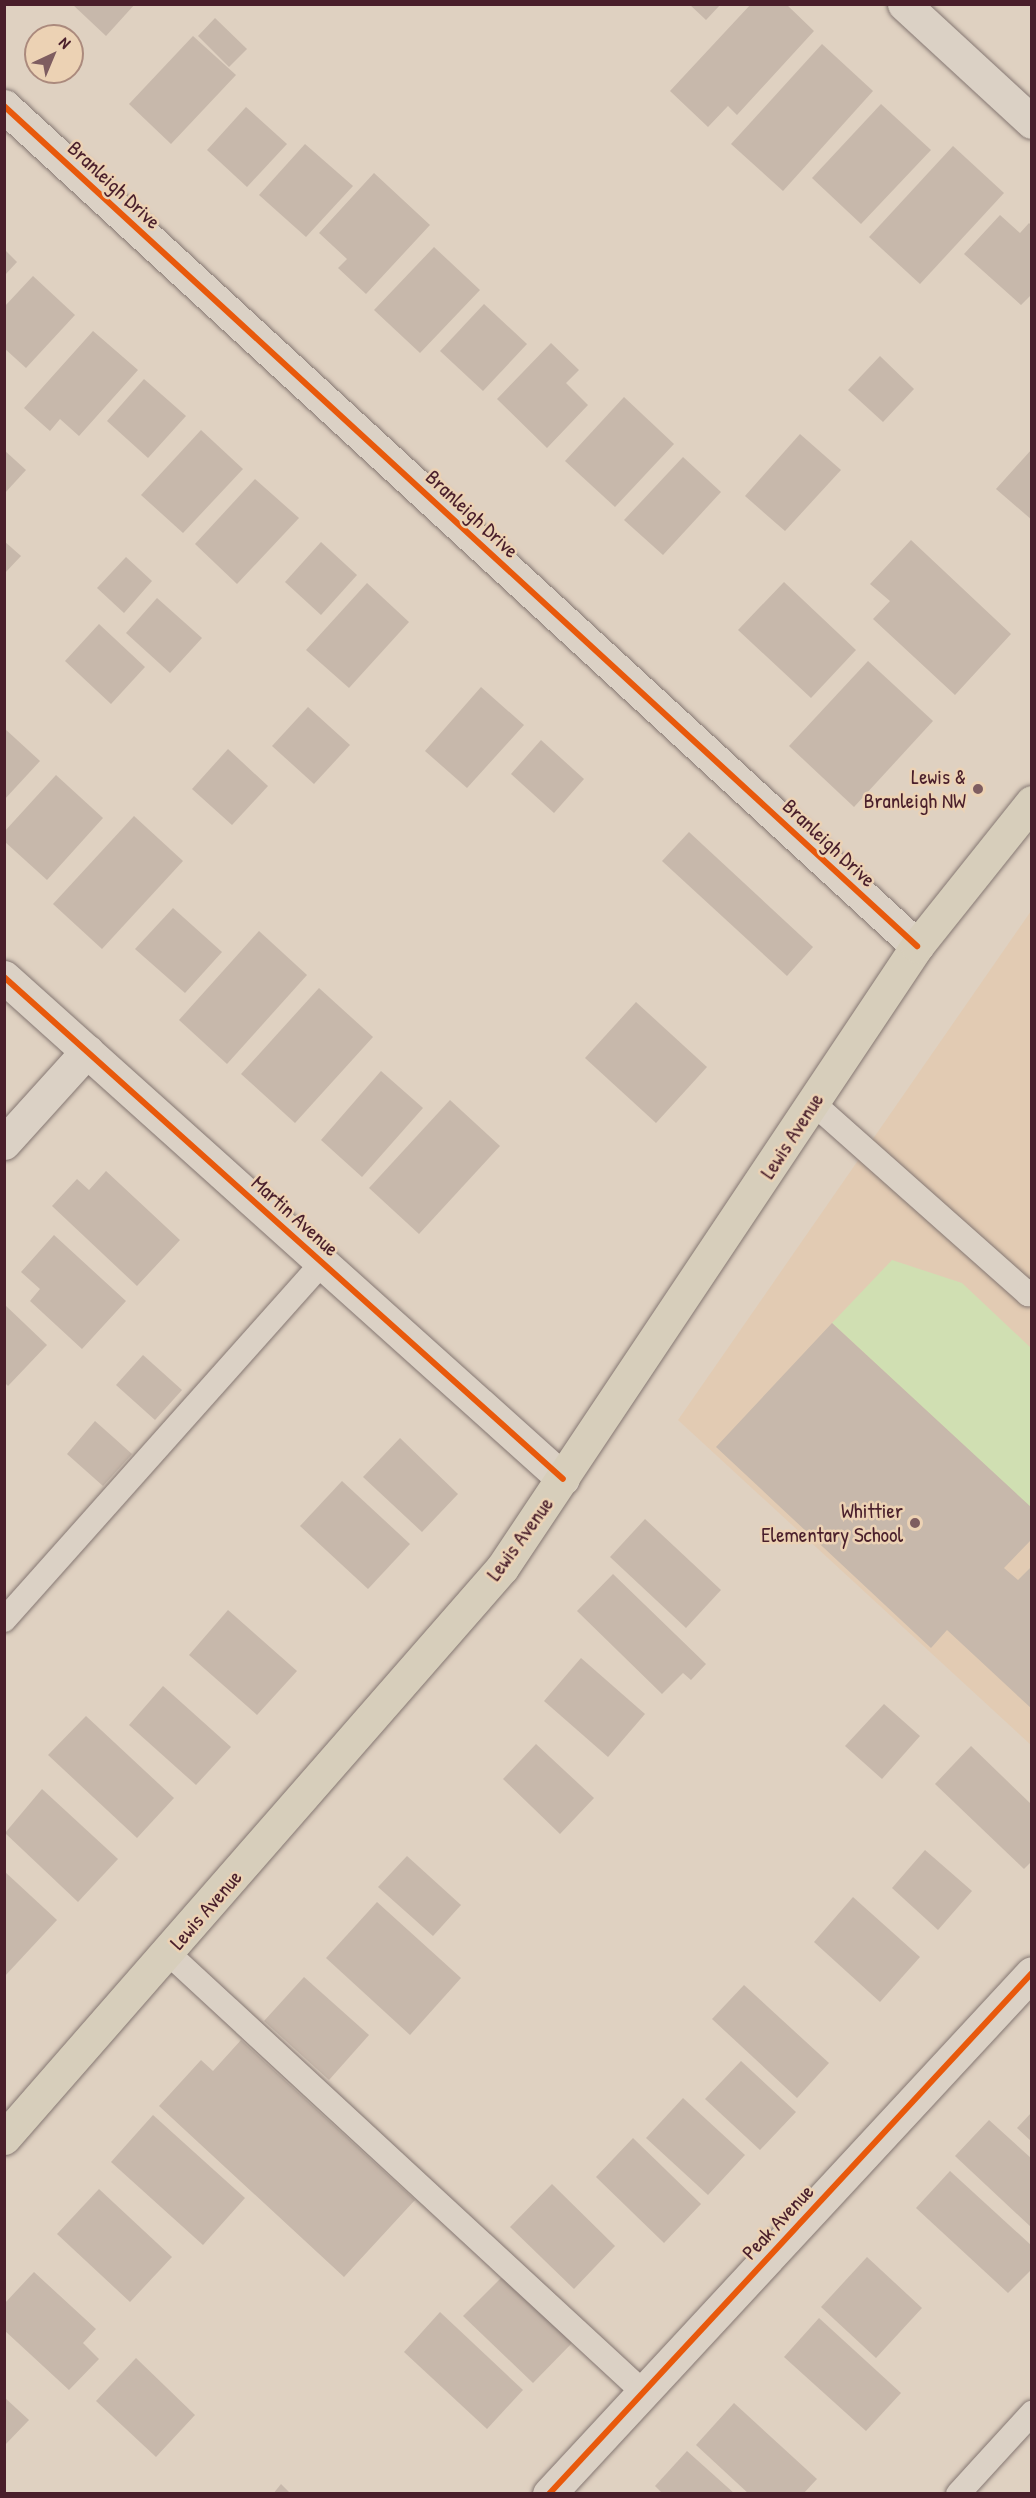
<!DOCTYPE html>
<html>
<head>
<meta charset="utf-8">
<style>
	body { margin:0 }
	#map { position:relative; width:1036px; height:2498px; overflow:hidden; background:#dfd1c1; font-family:"Patrick Hand",sans-serif }
	div>[style] { position:absolute }
	.built>* { inset:0; background:#e2cbb3 }
	.green>* { inset:0; background:#d0dfb2 }
	.building>* { inset:0; background:#c7b8ab }
	.roads { filter:drop-shadow(0 0 2px #857772) drop-shadow(0 0 2px #857772) }
	.lane>* { height:24px; margin:-12px; padding:0 12px; transform-origin:12px; border-radius:12px; background:#dbd1c5 }
	.street>* { height:33px; margin:-16.5px; padding:0 16.5px; transform-origin:16.5px; border-radius:16.5px; background:#dbd1c5 }
	.primary>* { height:33px; margin:-16.5px; padding:0 16.5px; transform-origin:16.5px; border-radius:16.5px; background:#d7cebb }
	.cycleway>* { height:6px; margin:-3px; padding:0 3px; transform-origin:3px; border-radius:3px; background:#e8590c }
	.dots>* { width:16px; height:16px; translate:-50% -50%; box-sizing:border-box; border:3px solid #ecd2b4; border-radius:50% }
	span { translate:-50% -50%; white-space:nowrap; text-align:center; line-height:1.15; -webkit-text-stroke:5px #ecd2b4; paint-order:stroke }
	.street-label { font-size:21px; color:#4a1f2b }
	.poi-label { font-size:21px; color:#4a1f2b }
	.right { translate:-100% -50%; text-align:right }
	.frame { position:absolute; inset:0; border:6px solid #4a1f2b; pointer-events:none }
	.north { position:absolute; left:24px; top:24px; width:60px; height:60px; box-sizing:border-box; background:#ecd2b4; border:2px solid #ab8a7d; border-radius:50%; rotate:44deg; font-size:16px; font-weight:700; line-height:24px; text-align:center; color:#4a1f2b }
	.north::after { content:''; display:block; margin:auto; width:21px; height:27px; background:#7e5d60; clip-path:polygon(50% 0,100% 100%,50% 72%,0 100%) }
</style>
</head>
<body>
<div id="map">
	<div class="built">
		<i style="clip-path:polygon(1031px 911px,1031px 1745px,678px 1420px)"></i>
	</div>
	<div class="green">
		<i style="clip-path:polygon(892px 1260px,962px 1283px,1031px 1348px,1031px 1508px,832px 1323px)"></i>
	</div>
	<div class="building">
		<i style="clip-path:polygon(72px 4px,135px 4px,106px 36px)"></i>
		<i style="clip-path:polygon(689px 4px,721px 4px,706px 20px)"></i>
		<i style="clip-path:polygon(751px 4px,786px 4px,814px 31px,737px 115px,728px 106px,708px 127px,670px 91px)"></i>
		<i style="clip-path:polygon(215px 18px,247px 49px,229px 67px,198px 36px)"></i>
		<i style="clip-path:polygon(193px 36px,236px 75px,171px 144px,129px 104px)"></i>
		<i style="clip-path:polygon(822px 44px,873px 91px,783px 191px,731px 144px)"></i>
		<i style="clip-path:polygon(881px 104px,931px 150px,861px 224px,812px 178px)"></i>
		<i style="clip-path:polygon(246px 107px,287px 144px,247px 187px,207px 150px)"></i>
		<i style="clip-path:polygon(305px 144px,353px 186px,306px 237px,259px 195px)"></i>
		<i style="clip-path:polygon(953px 146px,1004px 193px,920px 284px,869px 237px)"></i>
		<i style="clip-path:polygon(374px 173px,430px 225px,366px 294px,338px 268px,347px 259px,319px 233px)"></i>
		<i style="clip-path:polygon(1000px 215px,1020px 233px,1029px 223px,1032px 226px,1032px 294px,1021px 305px,964px 254px)"></i>
		<i style="clip-path:polygon(434px 247px,480px 290px,420px 353px,374px 310px)"></i>
		<i style="clip-path:polygon(5px 250px,17px 262px,5px 275px)"></i>
		<i style="clip-path:polygon(33px 276px,75px 315px,26px 368px,4px 348px,4px 307px)"></i>
		<i style="clip-path:polygon(484px 304px,527px 344px,483px 391px,440px 351px)"></i>
		<i style="clip-path:polygon(93px 331px,138px 370px,79px 436px,60px 419px,50px 431px,24px 408px)"></i>
		<i style="clip-path:polygon(551px 343px,579px 370px,566px 383px,588px 405px,547px 448px,497px 399px)"></i>
		<i style="clip-path:polygon(880px 356px,914px 389px,883px 422px,848px 390px)"></i>
		<i style="clip-path:polygon(144px 379px,186px 416px,148px 458px,107px 421px)"></i>
		<i style="clip-path:polygon(624px 397px,674px 444px,615px 507px,565px 461px)"></i>
		<i style="clip-path:polygon(201px 430px,243px 469px,183px 533px,141px 495px)"></i>
		<i style="clip-path:polygon(800px 434px,841px 470px,785px 531px,745px 496px)"></i>
		<i style="clip-path:polygon(1032px 449px,1032px 520px,996px 489px)"></i>
		<i style="clip-path:polygon(4px 450px,26px 470px,4px 494px)"></i>
		<i style="clip-path:polygon(683px 457px,721px 492px,663px 555px,624px 520px)"></i>
		<i style="clip-path:polygon(255px 479px,299px 518px,237px 584px,195px 544px)"></i>
		<i style="clip-path:polygon(911px 540px,1011px 634px,955px 695px,873px 619px,890px 601px,870px 584px)"></i>
		<i style="clip-path:polygon(4px 541px,21px 556px,4px 574px)"></i>
		<i style="clip-path:polygon(321px 542px,357px 575px,321px 615px,285px 582px)"></i>
		<i style="clip-path:polygon(126px 557px,152px 581px,124px 613px,97px 588px)"></i>
		<i style="clip-path:polygon(784px 582px,856px 650px,811px 698px,738px 630px)"></i>
		<i style="clip-path:polygon(367px 583px,409px 622px,349px 688px,306px 650px)"></i>
		<i style="clip-path:polygon(157px 598px,202px 638px,170px 673px,126px 633px)"></i>
		<i style="clip-path:polygon(99px 624px,145px 667px,111px 704px,65px 661px)"></i>
		<i style="clip-path:polygon(868px 661px,933px 721px,854px 807px,789px 746px)"></i>
		<i style="clip-path:polygon(481px 687px,524px 725px,467px 788px,425px 751px)"></i>
		<i style="clip-path:polygon(308px 707px,350px 745px,314px 784px,272px 746px)"></i>
		<i style="clip-path:polygon(4px 728px,40px 761px,4px 800px)"></i>
		<i style="clip-path:polygon(541px 740px,584px 779px,554px 813px,511px 774px)"></i>
		<i style="clip-path:polygon(228px 749px,268px 786px,232px 825px,192px 789px)"></i>
		<i style="clip-path:polygon(56px 775px,103px 818px,47px 880px,4px 841px,4px 832px)"></i>
		<i style="clip-path:polygon(134px 816px,183px 861px,102px 949px,53px 904px)"></i>
		<i style="clip-path:polygon(689px 832px,813px 947px,787px 976px,662px 861px)"></i>
		<i style="clip-path:polygon(173px 908px,222px 952px,185px 993px,135px 949px)"></i>
		<i style="clip-path:polygon(259px 931px,307px 975px,227px 1064px,179px 1020px)"></i>
		<i style="clip-path:polygon(319px 988px,373px 1037px,295px 1123px,241px 1074px)"></i>
		<i style="clip-path:polygon(636px 1002px,707px 1067px,656px 1123px,585px 1058px)"></i>
		<i style="clip-path:polygon(381px 1071px,423px 1108px,362px 1177px,321px 1140px)"></i>
		<i style="clip-path:polygon(450px 1100px,500px 1146px,419px 1234px,369px 1188px)"></i>
		<i style="clip-path:polygon(106px 1171px,180px 1240px,137px 1286px,52px 1206px,77px 1179px,89px 1190px)"></i>
		<i style="clip-path:polygon(54px 1235px,126px 1301px,82px 1349px,30px 1301px,40px 1289px,21px 1272px)"></i>
		<i style="clip-path:polygon(4px 1304px,47px 1345px,8px 1386px,4px 1382px)"></i>
		<i style="clip-path:polygon(832px 1323px,1032px 1508px,1032px 1539px,1004px 1568px,1018px 1580px,1032px 1566px,1032px 1709px,947px 1630px,931px 1648px,716px 1447px)"></i>
		<i style="clip-path:polygon(143px 1355px,182px 1390px,155px 1420px,116px 1385px)"></i>
		<i style="clip-path:polygon(95px 1421px,132px 1454px,103px 1486px,67px 1454px)"></i>
		<i style="clip-path:polygon(400px 1438px,458px 1494px,422px 1532px,363px 1477px)"></i>
		<i style="clip-path:polygon(342px 1481px,410px 1544px,368px 1589px,300px 1526px)"></i>
		<i style="clip-path:polygon(645px 1519px,721px 1590px,686px 1628px,610px 1557px)"></i>
		<i style="clip-path:polygon(613px 1574px,706px 1664px,691px 1680px,683px 1673px,662px 1694px,577px 1611px)"></i>
		<i style="clip-path:polygon(228px 1610px,297px 1671px,257px 1715px,189px 1655px)"></i>
		<i style="clip-path:polygon(581px 1658px,645px 1714px,608px 1757px,544px 1701px)"></i>
		<i style="clip-path:polygon(163px 1686px,231px 1747px,196px 1785px,129px 1725px)"></i>
		<i style="clip-path:polygon(884px 1704px,920px 1736px,882px 1779px,845px 1746px)"></i>
		<i style="clip-path:polygon(86px 1716px,174px 1798px,137px 1838px,48px 1755px)"></i>
		<i style="clip-path:polygon(536px 1744px,594px 1798px,560px 1834px,503px 1779px)"></i>
		<i style="clip-path:polygon(971px 1746px,1032px 1805px,1032px 1861px,1024px 1869px,935px 1784px)"></i>
		<i style="clip-path:polygon(42px 1789px,118px 1859px,78px 1902px,5px 1833px)"></i>
		<i style="clip-path:polygon(925px 1850px,972px 1891px,938px 1930px,892px 1888px)"></i>
		<i style="clip-path:polygon(407px 1856px,461px 1905px,433px 1936px,378px 1887px)"></i>
		<i style="clip-path:polygon(4px 1871px,57px 1920px,4px 1977px)"></i>
		<i style="clip-path:polygon(853px 1897px,920px 1957px,880px 2002px,814px 1942px)"></i>
		<i style="clip-path:polygon(377px 1902px,461px 1978px,410px 2035px,326px 1958px)"></i>
		<i style="clip-path:polygon(304px 1977px,369px 2035px,329px 2080px,264px 2021px)"></i>
		<i style="clip-path:polygon(744px 1985px,829px 2063px,797px 2098px,712px 2019px)"></i>
		<i style="clip-path:polygon(241px 2040px,415px 2200px,344px 2277px,159px 2106px,201px 2060px,213px 2071px)"></i>
		<i style="clip-path:polygon(741px 2061px,796px 2112px,760px 2150px,705px 2099px)"></i>
		<i style="clip-path:polygon(683px 2098px,745px 2155px,708px 2195px,646px 2138px)"></i>
		<i style="clip-path:polygon(1032px 2112px,1032px 2142px,1017px 2128px)"></i>
		<i style="clip-path:polygon(153px 2115px,245px 2198px,203px 2245px,111px 2162px)"></i>
		<i style="clip-path:polygon(989px 2120px,1032px 2159px,1032px 2228px,955px 2156px)"></i>
		<i style="clip-path:polygon(633px 2138px,701px 2204px,664px 2243px,596px 2177px)"></i>
		<i style="clip-path:polygon(950px 2171px,1032px 2246px,1032px 2269px,1008px 2293px,916px 2208px)"></i>
		<i style="clip-path:polygon(552px 2184px,615px 2246px,574px 2289px,510px 2227px)"></i>
		<i style="clip-path:polygon(99px 2189px,172px 2257px,130px 2302px,57px 2234px)"></i>
		<i style="clip-path:polygon(867px 2257px,922px 2308px,876px 2358px,821px 2307px)"></i>
		<i style="clip-path:polygon(34px 2272px,96px 2329px,83px 2343px,99px 2359px,69px 2390px,4px 2330px,4px 2304px)"></i>
		<i style="clip-path:polygon(503px 2276px,572px 2343px,533px 2383px,463px 2316px)"></i>
		<i style="clip-path:polygon(440px 2312px,523px 2390px,487px 2429px,404px 2352px)"></i>
		<i style="clip-path:polygon(819px 2318px,901px 2393px,866px 2431px,784px 2357px)"></i>
		<i style="clip-path:polygon(136px 2358px,195px 2415px,156px 2457px,96px 2401px)"></i>
		<i style="clip-path:polygon(4px 2397px,29px 2420px,4px 2446px)"></i>
		<i style="clip-path:polygon(734px 2403px,817px 2479px,803px 2494px,749px 2494px,696px 2445px)"></i>
		<i style="clip-path:polygon(687px 2451px,735px 2494px,663px 2494px,655px 2486px)"></i>
		<i style="clip-path:polygon(281px 2484px,291px 2494px,273px 2494px)"></i>
	</div>
	<div class="roads">
		<div class="lane">
			<i style="left:813px;top:1103px;width:288px;rotate:41.6deg"></i>
			<i style="left:1028px;top:1294px;width:5px;rotate:-37deg"></i>
			<i style="left:4px;top:1620px;width:478px;rotate:-48.3deg"></i>
			<i style="left:168px;top:1953px;width:647px;rotate:42.74deg"></i>
			<i style="left:958px;top:2494px;width:110px;rotate:-47.6deg"></i>
		</div>
		<div class="street">
			<i style="left:904px;top:4px;width:174px;rotate:42.7deg"></i>
			<i style="left:4px;top:106px;width:1241px;rotate:42.62deg"></i>
			<i style="left:4px;top:977px;width:751px;rotate:41.92deg"></i>
			<i style="left:4px;top:1143px;width:124px;rotate:-47.9deg"></i>
			<i style="left:549px;top:2494px;width:710px;rotate:-47.17deg"></i>
		</div>
		<div class="primary">
			<i style="left:4px;top:2138px;width:757px;rotate:-48.86deg"></i>
			<i style="left:502px;top:1568px;width:748px;rotate:-56.29deg"></i>
			<i style="left:917px;top:946px;width:184px;rotate:-51.4deg"></i>
		</div>
	</div>
	<div class="cycleway">
		<i style="left:4px;top:106px;width:1241px;rotate:42.62deg"></i>
		<i style="left:4px;top:977px;width:751px;rotate:41.92deg"></i>
		<i style="left:549px;top:2494px;width:710px;rotate:-47.17deg"></i>
	</div>
	<div class="dots">
		<i style="left:978px;top:789px;background:#7e5d60"></i>
		<i style="left:915px;top:1523px;background:#7e5d60"></i>
	</div>
	<div class="street-label">
		<span style="left:114px;top:185px;rotate:43deg">Branleigh Drive</span>
		<span style="left:472px;top:514px;rotate:43deg">Branleigh Drive</span>
		<span style="left:829px;top:843px;rotate:43deg">Branleigh Drive</span>
		<span style="left:792px;top:1136px;rotate:-57deg">Lewis Avenue</span>
		<span style="left:295px;top:1216px;rotate:42deg">Martin Avenue</span>
		<span style="left:520px;top:1539px;rotate:-54deg">Lewis Avenue</span>
		<span style="left:206px;top:1910px;rotate:-49deg">Lewis Avenue</span>
		<span style="left:778px;top:2222px;rotate:-47deg">Peak Avenue</span>
	</div>
	<div class="poi-label">
		<span class="right" style="left:966px;top:789px">Lewis &amp;<br>Branleigh NW</span>
		<span class="right" style="left:903px;top:1523px">Whittier<br>Elementary School</span>
	</div>
	<div class="frame"></div>
	<div class="north">N</div>
</div>
</body>
</html>
